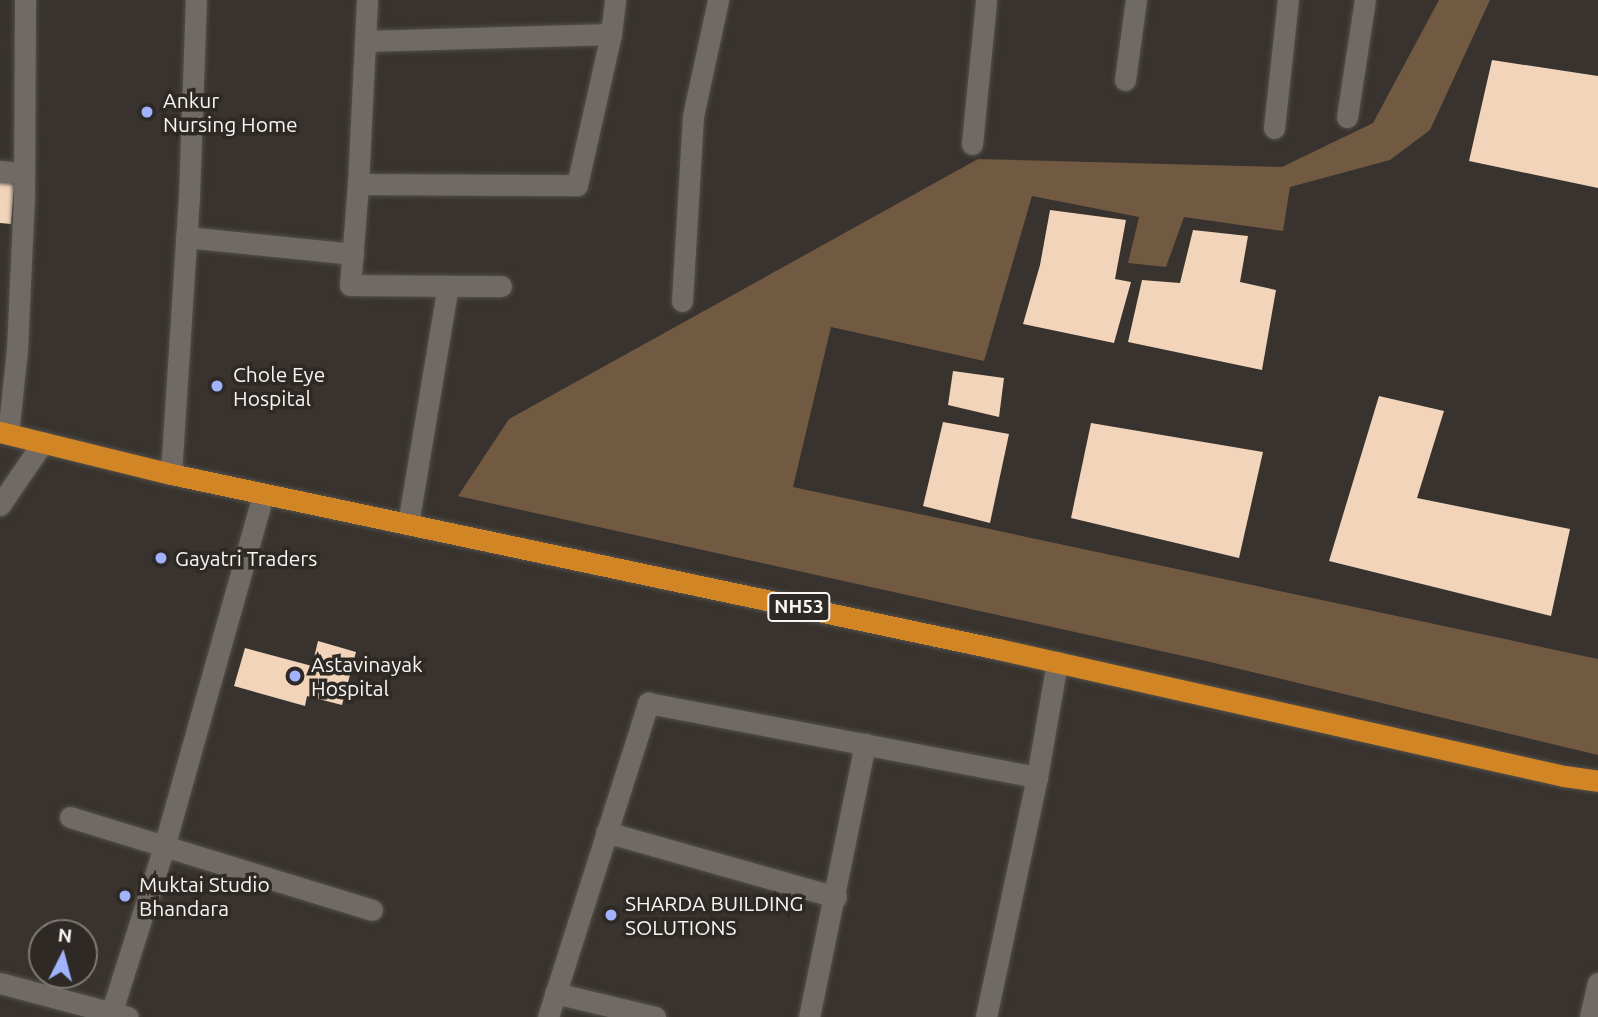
<!DOCTYPE html>
<html>
<head>
<meta charset="utf-8">
<style>
	body { margin:0 }
	#map { position:relative; width:1598px; height:1017px; overflow:hidden; background:#38332e; font-family:Ubuntu,sans-serif }
	div>[style] { position:absolute }
	.green>* { inset:0; background:#725942 }
	.building>* { inset:0; background:#f1d4b9 }
	.roads { filter:drop-shadow(0 0 2px #534f4b) drop-shadow(0 0 2px #534f4b) }
	.minor>* { height:21px; margin:-10.5px; padding:0 10.5px; transform-origin:10.5px; border-radius:10.5px; background:#706a65 }
	.trunk>* { height:21px; margin:-10.5px; padding:0 10.5px; transform-origin:10.5px; border-radius:10.5px; background:#d28524 }
	.dots>* { width:19px; height:19px; translate:-50% -50%; box-sizing:border-box; border:4px solid #2e2925; border-radius:50% }
	span { translate:-50% -50%; white-space:nowrap; text-align:center; line-height:1.15; -webkit-text-stroke:7px #2e2925; paint-order:stroke }
	.shield-label span { padding:2px 5px; background:#2e2925; border:2px solid; border-radius:5px; -webkit-text-stroke-width:0 }
	.shield-label { font-size:19px; color:#f7f4f1; font-weight:700 }
	.poi-label { font-size:21px; color:#f7f4f1 }
	.left { translate:0 -50%; text-align:left }
	.north { position:absolute; left:28px; top:919px; width:70px; height:70px; box-sizing:border-box; background:#2e2925; border:2px solid #7e7a77; border-radius:50%; rotate:6deg; font-size:19px; font-weight:700; line-height:28px; text-align:center; color:#f7f4f1 }
	.north::after { content:''; display:block; margin:auto; width:24px; height:32px; background:#a1b3fd; clip-path:polygon(50% 0,100% 100%,50% 72%,0 100%) }
</style>
</head>
<body>
<div id="map">
	<div class="green">
		<i style="clip-path:polygon(1439px 0,1490px 0,1430px 130px,1390px 160px,1290px 187px,1283px 231px,1184px 217px,1166px 267px,1128px 263px,1139px 217px,1032px 196px,984px 361px,831px 327px,793px 487px,1598px 659px,1598px 755px,1206px 661px,458px 496px,509px 419px,978px 159px,1282px 167px,1373px 123px)"></i>
	</div>
	<div class="building">
		<i style="clip-path:polygon(1492px 60px,1598px 76px,1598px 188px,1469px 161px)"></i>
		<i style="clip-path:polygon(0 175px,15px 176px,11px 224px,0 223px)"></i>
		<i style="clip-path:polygon(1050px 210px,1126px 220px,1115px 279px,1131px 282px,1114px 343px,1023px 324px,1040px 265px)"></i>
		<i style="clip-path:polygon(1193px 230px,1248px 236px,1240px 282px,1276px 290px,1262px 370px,1128px 342px,1142px 280px,1180px 283px)"></i>
		<i style="clip-path:polygon(953px 371px,1004px 378px,999px 417px,948px 405px)"></i>
		<i style="clip-path:polygon(1379px 396px,1444px 411px,1417px 498px,1570px 529px,1551px 616px,1329px 561px)"></i>
		<i style="clip-path:polygon(943px 422px,1009px 434px,990px 523px,923px 506px)"></i>
		<i style="clip-path:polygon(1091px 423px,1263px 452px,1239px 558px,1071px 518px)"></i>
		<i style="clip-path:polygon(318px 641px,356px 652px,342px 705px,307px 696px,305px 706px,234px 686px,245px 648px,312px 666px)"></i>
	</div>
	<div class="roads">
		<div class="minor">
			<i style="left:367px;top:0;width:184px;rotate:92.8deg"></i>
			<i style="left:358px;top:184px;width:219px;rotate:0.3deg"></i>
			<i style="left:577px;top:185px;width:155px;rotate:-77.3deg"></i>
			<i style="left:611px;top:34px;width:34px;rotate:-83deg"></i>
			<i style="left:366px;top:41px;width:245px;rotate:-1.6deg"></i>
			<i style="left:1125px;top:80px;width:81px;rotate:-82.2deg"></i>
			<i style="left:1347px;top:117px;width:118px;rotate:-81.3deg"></i>
			<i style="left:1274px;top:128px;width:129px;rotate:-83.8deg"></i>
			<i style="left:972px;top:144px;width:145px;rotate:-84.4deg"></i>
			<i style="left:0;top:171px;width:24px;rotate:5deg"></i>
			<i style="left:358px;top:184px;width:101px;rotate:94.5deg"></i>
			<i style="left:350px;top:285px;width:151px;rotate:0.4deg"></i>
			<i style="left:186px;top:237px;width:168px;rotate:5.8deg"></i>
			<i style="left:682px;top:301px;width:185px;rotate:-86.6deg"></i>
			<i style="left:693px;top:116px;width:119px;rotate:-77.8deg"></i>
			<i style="left:8px;top:434px;width:84px;rotate:-83.9deg"></i>
			<i style="left:17px;top:350px;width:153px;rotate:-87.4deg"></i>
			<i style="left:24px;top:197px;width:197px;rotate:-89.7deg"></i>
			<i style="left:171px;top:474px;width:278px;rotate:-86.3deg"></i>
			<i style="left:189px;top:197px;width:197px;rotate:-88deg"></i>
			<i style="left:0;top:505px;width:76px;rotate:-55.7deg"></i>
			<i style="left:408px;top:524px;width:241px;rotate:-80.5deg"></i>
			<i style="left:70px;top:817px;width:316px;rotate:17.1deg"></i>
			<i style="left:606px;top:832px;width:239px;rotate:15.8deg"></i>
			<i style="left:0;top:983px;width:132px;rotate:14.9deg"></i>
			<i style="left:555px;top:993px;width:103px;rotate:13.5deg"></i>
			<i style="left:110px;top:1017px;width:178px;rotate:-72.4deg"></i>
			<i style="left:164px;top:847px;width:367px;rotate:-74.3deg"></i>
			<i style="left:548px;top:1017px;width:330px;rotate:-72.3deg"></i>
			<i style="left:648px;top:703px;width:396px;rotate:10.8deg"></i>
			<i style="left:809px;top:1017px;width:279px;rotate:-78.4deg"></i>
			<i style="left:986px;top:1017px;width:245px;rotate:-78deg"></i>
			<i style="left:1037px;top:777px;width:117px;rotate:-80.1deg"></i>
			<i style="left:1590px;top:1017px;width:35px;rotate:-77deg"></i>
		</div>
		<div class="trunk">
			<i style="left:0;top:432px;width:176px;rotate:13.8deg"></i>
			<i style="left:171px;top:474px;width:845px;rotate:11.95deg"></i>
			<i style="left:998px;top:649px;width:580px;rotate:12.65deg"></i>
			<i style="left:1564px;top:776px;width:34px;rotate:8deg"></i>
		</div>
	</div>
	<div class="dots">
		<i style="left:147px;top:112px;background:#a1b3fd"></i>
		<i style="left:217px;top:386px;background:#a1b3fd"></i>
		<i style="left:161px;top:558px;background:#a1b3fd"></i>
		<i style="left:295px;top:676px;background:#a1b3fd"></i>
		<i style="left:125px;top:896px;background:#a1b3fd"></i>
		<i style="left:611px;top:915px;background:#a1b3fd"></i>
	</div>
	<div class="shield-label">
		<span style="left:799px;top:607px">NH53</span>
	</div>
	<div class="poi-label">
		<span class="left" style="left:163px;top:112px">Ankur<br>Nursing Home</span>
		<span class="left" style="left:233px;top:386px">Chole Eye<br>Hospital</span>
		<span class="left" style="left:175px;top:558px">Gayatri Traders</span>
		<span class="left" style="left:311px;top:676px">Astavinayak<br>Hospital</span>
		<span class="left" style="left:139px;top:896px">Muktai Studio<br>Bhandara</span>
		<span class="left" style="left:625px;top:915px">SHARDA BUILDING<br>SOLUTIONS</span>
	</div>
	<div class="north">N</div>
</div>
</body>
</html>
